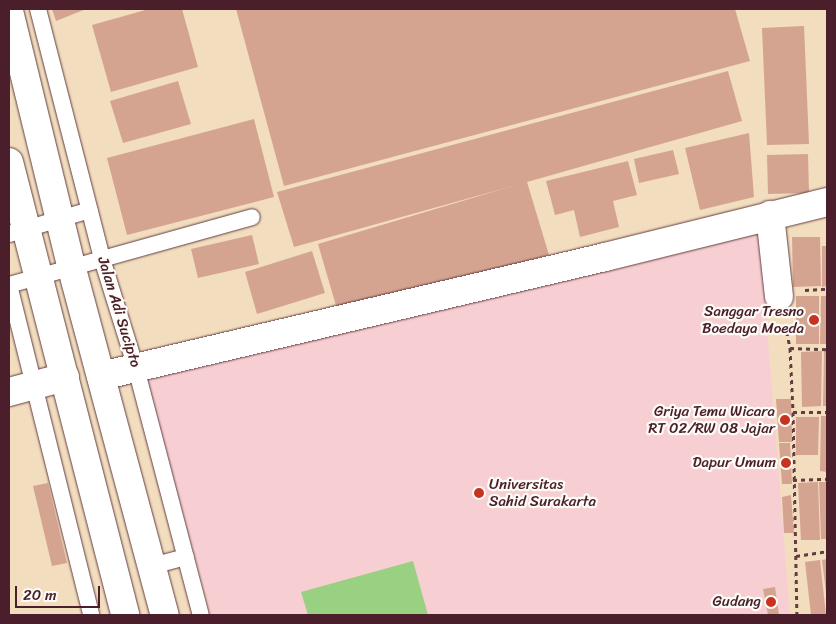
<!DOCTYPE html>
<html>
<head>
<meta charset="utf-8">
<style>
	body { margin:0 }
	#map { position:relative; width:836px; height:624px; overflow:hidden; background:#f2ddbe; font-family:Sriracha,sans-serif }
	div>[style] { position:absolute }
	.built>* { inset:0; background:#f7cfd2 }
	.green>* { inset:0; background:#99d082 }
	.building>* { inset:0; background:#d5a491 }
	.path>* { height:3px; margin-top:-1.5px; transform-origin:0; background:repeating-linear-gradient(90deg,#633c41 0 4px,transparent 0 8px) }
	.roads { filter:drop-shadow(0 0 1px #633c41) drop-shadow(0 0 1px #633c41) }
	.lane>* { height:16px; margin:-8px; padding:0 8px; transform-origin:8px; border-radius:8px; background:#fff }
	.street>* { height:28px; margin:-14px; padding:0 14px; transform-origin:14px; border-radius:14px; background:#fff }
	.highway>* { height:28px; margin:-14px; padding:0 14px; transform-origin:14px; border-radius:14px; background:#fff }
	.dots>* { width:14px; height:14px; translate:-50% -50%; box-sizing:border-box; border:2px solid #fdfcf7; border-radius:50% }
	span { translate:-50% -50%; white-space:nowrap; text-align:center; line-height:1.15; -webkit-text-stroke:4.5px #fdfcf7; paint-order:stroke }
	.poi-label { font-size:15px; color:#4a1f2b }
	.right { translate:-100% -50%; text-align:right }
	.left { translate:0 -50%; text-align:left }
	.street-label { font-size:15px; color:#4a1f2b }
	.frame { position:absolute; inset:0; border:10px solid #4a1f2b; pointer-events:none }
	.scale { position:absolute; left:15px; top:586px; width:85px; height:22px; box-sizing:border-box; border:2px solid #4a1f2b; border-top:0; padding-left:6px; font-size:15px; line-height:18px; white-space:nowrap; color:#4a1f2b; -webkit-text-stroke:4px #fdfcf7; paint-order:stroke }
</style>
</head>
<body>
<div id="map">
	<div class="built">
		<i style="clip-path:polygon(759px 228px,790px 615px,211px 615px,144px 371px)"></i>
	</div>
	<div class="green">
		<i style="clip-path:polygon(413px 561px,428px 615px,308px 615px,301px 592px)"></i>
	</div>
	<div class="building">
		<i style="clip-path:polygon(52px 9px,86px 9px,56px 21px)"></i>
		<i style="clip-path:polygon(149px 9px,182px 9px,198px 67px,111px 92px,92px 25px)"></i>
		<i style="clip-path:polygon(236px 9px,735px 9px,750px 61px,284px 186px)"></i>
		<i style="clip-path:polygon(804px 26px,809px 144px,767px 145px,762px 28px)"></i>
		<i style="clip-path:polygon(728px 71px,742px 121px,527px 182px,549px 255px,339px 316px,318px 244px,516px 185px,294px 247px,277px 192px)"></i>
		<i style="clip-path:polygon(178px 81px,191px 124px,123px 143px,110px 101px)"></i>
		<i style="clip-path:polygon(254px 119px,274px 197px,127px 235px,107px 158px)"></i>
		<i style="clip-path:polygon(749px 133px,754px 197px,700px 210px,685px 148px)"></i>
		<i style="clip-path:polygon(673px 150px,679px 174px,639px 183px,634px 159px)"></i>
		<i style="clip-path:polygon(808px 154px,809px 193px,768px 194px,767px 155px)"></i>
		<i style="clip-path:polygon(628px 161px,637px 195px,613px 201px,619px 227px,580px 237px,574px 210px,555px 215px,546px 181px)"></i>
		<i style="clip-path:polygon(252px 235px,259px 264px,198px 278px,191px 249px)"></i>
		<i style="clip-path:polygon(792px 237px,820px 237px,821px 286px,793px 287px)"></i>
		<i style="clip-path:polygon(822px 246px,827px 246px,827px 286px,822px 287px)"></i>
		<i style="clip-path:polygon(312px 251px,325px 293px,257px 314px,245px 272px)"></i>
		<i style="clip-path:polygon(796px 296px,819px 296px,819px 344px,796px 344px)"></i>
		<i style="clip-path:polygon(821px 296px,827px 296px,827px 344px,820px 344px)"></i>
		<i style="clip-path:polygon(822px 351px,821px 406px,802px 407px,801px 352px)"></i>
		<i style="clip-path:polygon(824px 351px,827px 351px,827px 406px,823px 406px)"></i>
		<i style="clip-path:polygon(776px 399px,791px 399px,792px 442px,779px 442px)"></i>
		<i style="clip-path:polygon(821px 416px,827px 416px,827px 472px,820px 471px)"></i>
		<i style="clip-path:polygon(796px 417px,819px 417px,818px 455px,796px 455px)"></i>
		<i style="clip-path:polygon(779px 443px,790px 443px,792px 484px,782px 484px)"></i>
		<i style="clip-path:polygon(818px 482px,820px 540px,801px 540px,798px 483px)"></i>
		<i style="clip-path:polygon(819px 482px,827px 482px,827px 539px,821px 539px)"></i>
		<i style="clip-path:polygon(48px 483px,67px 563px,52px 566px,33px 486px)"></i>
		<i style="clip-path:polygon(791px 495px,794px 533px,784px 533px,782px 497px)"></i>
		<i style="clip-path:polygon(827px 559px,827px 593px,826px 593px,822px 560px)"></i>
		<i style="clip-path:polygon(820px 560px,826px 615px,811px 615px,805px 562px)"></i>
		<i style="clip-path:polygon(775px 587px,779px 615px,768px 615px,763px 589px)"></i>
	</div>
	<div class="path">
		<i style="left:805px;top:290px;width:22px;rotate:-3deg"></i>
		<i style="left:785px;top:324px;width:25px;rotate:78deg"></i>
		<i style="left:790px;top:348px;width:64px;rotate:87.3deg"></i>
		<i style="left:793px;top:412px;width:203px;rotate:88.9deg"></i>
		<i style="left:790px;top:348px;width:37px;rotate:2deg"></i>
		<i style="left:793px;top:412px;width:34px"></i>
		<i style="left:793px;top:480px;width:34px;rotate:-2deg"></i>
		<i style="left:796px;top:556px;width:31px;rotate:-9deg"></i>
	</div>
	<div class="roads">
		<div class="lane">
			<i style="left:38px;top:9px;width:258px;rotate:75.6deg"></i>
			<i style="left:102px;top:259px;width:114px;rotate:72.7deg"></i>
			<i style="left:136px;top:368px;width:255px;rotate:75.3deg"></i>
			<i style="left:9px;top:234px;width:84px;rotate:-16.5deg"></i>
			<i style="left:9px;top:285px;width:340px;rotate:76deg"></i>
			<i style="left:9px;top:285px;width:252px;rotate:-15.6deg"></i>
			<i style="left:152px;top:566px;width:35px;rotate:-15deg"></i>
		</div>
		<div class="street">
			<i style="left:770px;top:215px;width:82px;rotate:83.7deg"></i>
			<i style="left:101px;top:376px;width:518px;rotate:-13.28deg"></i>
			<i style="left:605px;top:257px;width:229px;rotate:-13.9deg"></i>
			<i style="left:9px;top:392px;width:58px;rotate:-15deg"></i>
		</div>
		<div class="highway">
			<i style="left:9px;top:11px;width:266px;rotate:76.3deg"></i>
			<i style="left:72px;top:269px;width:358px;rotate:75deg"></i>
			<i style="left:9px;top:162px;width:468px;rotate:75.6deg"></i>
		</div>
	</div>
	<div class="dots">
		<i style="left:814px;top:320px;background:#c8321e"></i>
		<i style="left:785px;top:420px;background:#c8321e"></i>
		<i style="left:786px;top:463px;background:#c8321e"></i>
		<i style="left:479px;top:493px;background:#c8321e"></i>
		<i style="left:771px;top:602px;background:#c8321e"></i>
	</div>
	<div class="poi-label">
		<span class="right" style="left:804px;top:320px">Sanggar Tresno<br>Boedaya Moeda</span>
		<span class="right" style="left:775px;top:420px">Griya Temu Wicara<br>RT 02/RW 08 Jajar</span>
		<span class="right" style="left:776px;top:463px">Dapur Umum</span>
		<span class="left" style="left:489px;top:493px">Universitas<br>Sahid Surakarta</span>
		<span class="right" style="left:761px;top:602px">Gudang</span>
	</div>
	<div class="street-label">
		<span style="left:119px;top:312px;rotate:73deg">Jalan Adi Sucipto</span>
	</div>
	<div class="frame"></div>
	<div class="scale">20 m</div>
</div>
</body>
</html>
